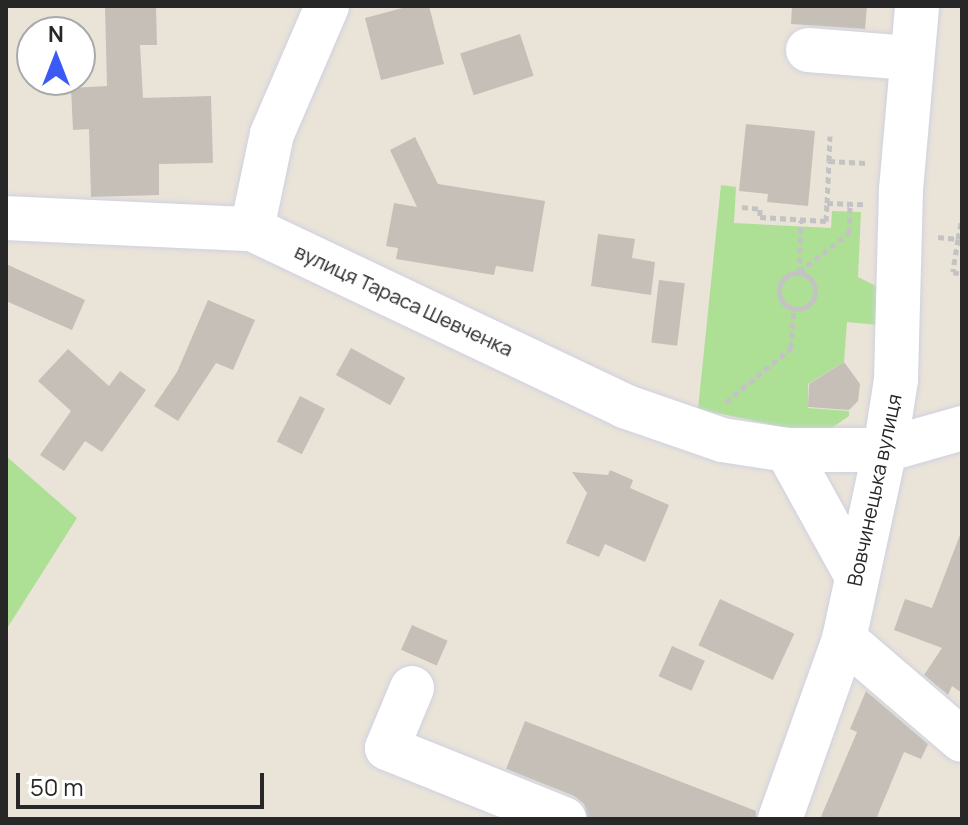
<!DOCTYPE html>
<html>
<head>
<meta charset="utf-8">
<style>
	body { margin:0 }
	#map { position:relative; width:968px; height:825px; overflow:hidden; background:#eae3d8; font-family:Manrope,sans-serif }
	div>[style] { position:absolute }
	.green>* { inset:0; background:#ade095 }
	.building>* { inset:0; background:#c5bfb8; transform-origin:0 0 }
	.path>* { height:5px; margin-top:-2.5px; transform-origin:0; background:repeating-linear-gradient(90deg,#c3c3c3 0 6px,transparent 0 10px) }
	.path>.ring { margin:-2.5px; padding:0; box-sizing:content-box; background:none; border:5px solid #c3c3c3; border-radius:50% }
	.roads { filter:drop-shadow(0 0 2px #ced1e0) drop-shadow(0 0 2px #ced1e0) }
	.minor>* { height:44px; margin:-22px; padding:0 22px; transform-origin:22px; border-radius:22px; background:#fff }
	span { translate:-50% -50%; white-space:nowrap; text-align:center; line-height:1.15; -webkit-text-stroke:7px #fff; paint-order:stroke }
	.street-label { font-size:20px; color:#272727 }
	.frame { position:absolute; inset:0; border:8px solid #272727; pointer-events:none }
	.north { position:absolute; left:16px; top:16px; width:80px; height:80px; box-sizing:border-box; background:#fff; border:2px solid #a9a9a9; border-radius:50%; rotate:0deg; font-size:22px; font-weight:700; line-height:32px; text-align:center; color:#272727 }
	.north::after { content:''; display:block; margin:auto; width:28px; height:36px; background:#3a59f5; clip-path:polygon(50% 0,100% 100%,50% 72%,0 100%) }
	.scale { position:absolute; left:16px; top:773px; width:248px; height:36px; box-sizing:border-box; border:4px solid #272727; border-top:0; padding-left:10px; font-size:24px; line-height:28px; white-space:nowrap; color:#272727; -webkit-text-stroke:6px #fff; paint-order:stroke }
</style>
</head>
<body>
<div id="map">
	<div class="green">
		<i style="clip-path:polygon(721px 185px,736px 187px,734px 223px,831px 228px,832px 211px,861px 212px,858px 277px,880px 288px,878px 325px,847px 322px,844px 362px,808px 384px,808px 408px,849px 411px,849px 416px,821px 435px,698px 409px)"></i>
		<i style="clip-path:polygon(6px 456px,77px 518px,6px 630px)"></i>
	</div>
	<div class="building">
		<i style="clip-path:polygon(105px 6px,156px 6px,157px 45px,140px 45px,143px 98px,211px 96px,213px 163px,159px 164px,159px 195px,91px 197px,89px 129px,73px 130px,71px 88px,107px 86px)"></i>
		<i style="clip-path:polygon(410px 6px,429px 6px,444px 64px,381px 80px,365px 18px)"></i>
		<i style="clip-path:polygon(792px 6px,867px 6px,865px 29px,791px 24px)"></i>
		<i style="left:520px;top:34px;width:44px;height:63px;rotate:72deg"></i>
		<i style="clip-path:polygon(746px 124px,815px 131px,808px 206px,767px 202px,768px 194px,739px 191px)"></i>
		<i style="clip-path:polygon(415px 137px,438px 184px,545px 201px,533px 272px,496px 266px,494px 275px,396px 259px,398px 248px,386px 246px,394px 203px,417px 207px,390px 150px)"></i>
		<i style="clip-path:polygon(598px 234px,635px 239px,632px 258px,655px 262px,651px 295px,591px 286px)"></i>
		<i style="clip-path:polygon(6px 264px,85px 300px,72px 330px,6px 301px)"></i>
		<i style="left:659px;top:280px;width:26px;height:63px;rotate:7deg"></i>
		<i style="clip-path:polygon(208px 300px,255px 320px,233px 370px,216px 363px,178px 421px,154px 406px,177px 372px)"></i>
		<i style="left:351px;top:348px;width:62px;height:31px;rotate:29deg"></i>
		<i style="clip-path:polygon(68px 349px,109px 386px,120px 371px,146px 390px,102px 452px,85px 441px,64px 471px,40px 455px,71px 411px,38px 381px)"></i>
		<i style="clip-path:polygon(844px 362px,860px 384px,858px 401px,849px 410px,808px 407px,809px 384px)"></i>
		<i style="left:300px;top:396px;width:28px;height:51px;rotate:27deg"></i>
		<i style="clip-path:polygon(610px 470px,633px 480px,630px 488px,669px 505px,645px 562px,605px 544px,599px 557px,566px 543px,587px 493px,572px 472px,608px 475px)"></i>
		<i style="clip-path:polygon(960px 535px,962px 693px,952px 686px,948px 695px,924px 675px,942px 648px,894px 630px,905px 599px,932px 608px)"></i>
		<i style="left:720px;top:599px;width:82px;height:51px;rotate:25deg"></i>
		<i style="left:412px;top:625px;width:39px;height:27px;rotate:24deg"></i>
		<i style="left:672px;top:646px;width:36px;height:33px;rotate:24deg"></i>
		<i style="clip-path:polygon(866px 691px,928px 744px,921px 759px,904px 752px,876px 819px,820px 819px,857px 732px,850px 729px)"></i>
		<i style="clip-path:polygon(525px 721px,756px 811px,756px 819px,588px 819px,584px 804px,574px 796px,506px 769px)"></i>
	</div>
	<div class="path">
		<i style="left:829px;top:161px;width:25px;rotate:-88deg"></i>
		<i style="left:827px;top:203px;width:42px;rotate:-87.3deg"></i>
		<i style="left:829px;top:161px;width:37px;rotate:3deg"></i>
		<i style="left:742px;top:207px;width:18px;rotate:6deg"></i>
		<i style="left:760px;top:209px;width:8px;rotate:90deg"></i>
		<i style="left:760px;top:217px;width:66px;rotate:3.5deg"></i>
		<i style="left:826px;top:221px;width:18px;rotate:-87deg"></i>
		<i style="left:827px;top:203px;width:36px;rotate:2deg"></i>
		<i style="left:938px;top:237px;width:20px;rotate:6deg"></i>
		<i style="left:958px;top:239px;width:33px;rotate:99deg"></i>
		<i style="left:953px;top:272px;width:9px;rotate:13deg"></i>
		<i style="left:958px;top:239px;width:21px;rotate:-79deg"></i>
		<i style="left:799px;top:272px;width:63px;rotate:-38deg"></i>
		<i style="left:849px;top:233px;width:30px;rotate:-88deg"></i>
		<i class="ring" style="left:779px;top:273px;width:31px;height:31px"></i>
		<i style="left:799px;top:273px;width:53px;rotate:-87.8deg"></i>
		<i style="left:726px;top:402px;width:85px;rotate:-39.7deg"></i>
		<i style="left:791px;top:348px;width:39px;rotate:-86deg"></i>
	</div>
	<div class="roads">
		<div class="minor">
			<i style="left:808px;top:50px;width:102px;rotate:4.5deg"></i>
			<i style="left:6px;top:218px;width:246px;rotate:2.6deg"></i>
			<i style="left:252px;top:229px;width:412px;rotate:25.4deg"></i>
			<i style="left:624px;top:406px;width:104px;rotate:19.1deg"></i>
			<i style="left:722px;top:440px;width:66px;rotate:8.7deg"></i>
			<i style="left:787px;top:450px;width:98px"></i>
			<i style="left:885px;top:450px;width:80px;rotate:-15.9deg"></i>
			<i style="left:252px;top:229px;width:97px;rotate:-78.1deg"></i>
			<i style="left:272px;top:134px;width:139px;rotate:-66.7deg"></i>
			<i style="left:787px;top:450px;width:141px;rotate:61.1deg"></i>
			<i style="left:844px;top:639px;width:155px;rotate:40.6deg"></i>
			<i style="left:412px;top:688px;width:65px;rotate:112.6deg"></i>
			<i style="left:387px;top:748px;width:191px;rotate:21.9deg"></i>
			<i style="left:780px;top:819px;width:191px;rotate:-70.4deg"></i>
			<i style="left:844px;top:639px;width:193px;rotate:-77.8deg"></i>
			<i style="left:885px;top:450px;width:71px;rotate:-81.1deg"></i>
			<i style="left:896px;top:380px;width:190px;rotate:-88.5deg"></i>
			<i style="left:901px;top:190px;width:185px;rotate:-85deg"></i>
		</div>
	</div>
	<div class="street-label">
		<span style="left:404px;top:300px;rotate:25deg">вулиця Тараса Шевченка</span>
		<span style="left:874px;top:490px;rotate:-78deg">Вовчинецька вулиця</span>
	</div>
	<div class="frame"></div>
	<div class="north">N</div>
	<div class="scale">50 m</div>
</div>
</body>
</html>
